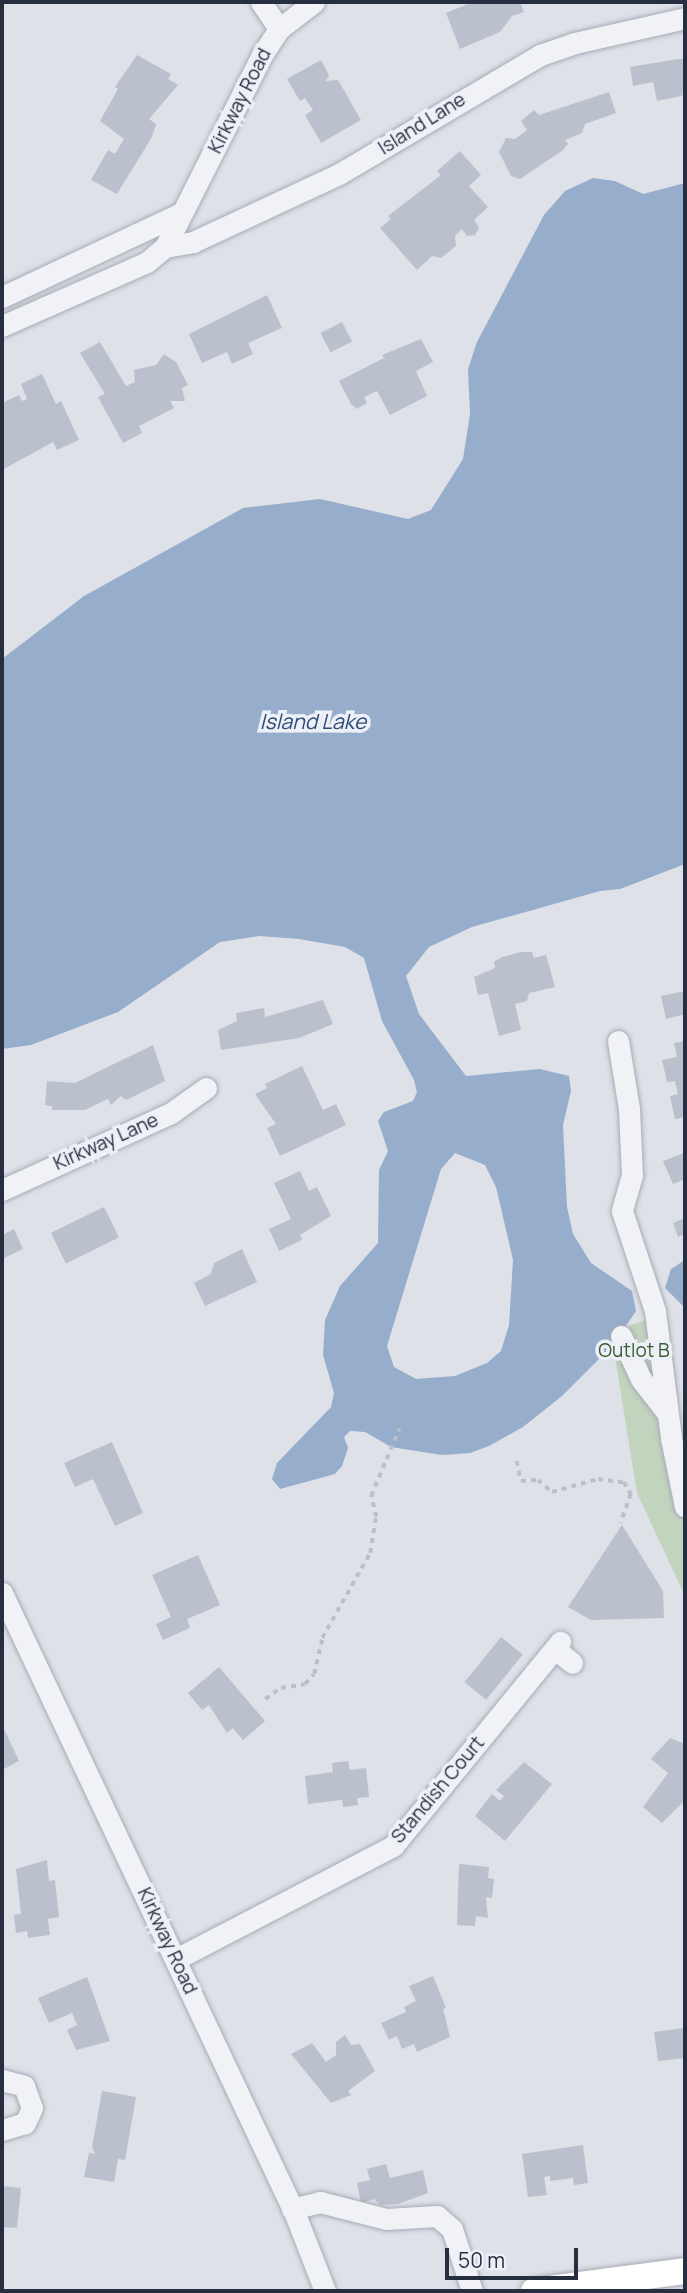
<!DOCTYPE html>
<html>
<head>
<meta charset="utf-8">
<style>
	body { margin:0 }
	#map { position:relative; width:687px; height:2293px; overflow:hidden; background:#dee1e8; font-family:Manrope,sans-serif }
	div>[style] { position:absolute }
	.green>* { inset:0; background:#c2d3be }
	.water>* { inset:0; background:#96adcb }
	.building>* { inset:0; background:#bac0cc; transform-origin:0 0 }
	.path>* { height:3.5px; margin-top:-1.75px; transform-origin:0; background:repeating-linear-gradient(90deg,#bbbfc7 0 5px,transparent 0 10px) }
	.roads { filter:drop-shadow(0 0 2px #a7abb6) drop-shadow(0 0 2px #a7abb6) }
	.minor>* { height:21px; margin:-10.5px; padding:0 10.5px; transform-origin:10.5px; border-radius:10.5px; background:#f0f2f6 }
	.major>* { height:26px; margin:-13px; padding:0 13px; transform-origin:13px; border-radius:13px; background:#fff }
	span { translate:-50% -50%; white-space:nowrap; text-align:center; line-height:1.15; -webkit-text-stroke:7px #edf0f6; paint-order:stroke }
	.street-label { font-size:19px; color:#262e40 }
	.park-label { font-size:19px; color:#385d32 }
	.water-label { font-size:21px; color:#2d4b77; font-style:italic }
	.frame { position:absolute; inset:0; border:4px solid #262e40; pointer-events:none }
	.scale { position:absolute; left:445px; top:2248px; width:133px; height:32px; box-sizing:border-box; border:4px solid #262e40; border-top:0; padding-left:9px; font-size:21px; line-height:24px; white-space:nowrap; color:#262e40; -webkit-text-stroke:5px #edf0f6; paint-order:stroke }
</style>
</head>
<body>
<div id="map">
	<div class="green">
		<i style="clip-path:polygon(650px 1319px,671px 1477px,685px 1521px,685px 1596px,637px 1493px,613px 1345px,631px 1325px)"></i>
	</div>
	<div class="water">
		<i style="clip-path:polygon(evenodd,593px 178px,615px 181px,643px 194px,685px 183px,685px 864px,620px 889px,600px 891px,472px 927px,429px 947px,406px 976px,419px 1014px,466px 1076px,540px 1069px,569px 1076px,571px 1091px,563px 1125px,567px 1207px,573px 1234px,591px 1263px,632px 1291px,636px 1311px,613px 1345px,562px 1396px,523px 1427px,489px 1446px,470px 1453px,442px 1455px,391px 1447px,365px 1432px,350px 1431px,344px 1437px,348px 1448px,342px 1466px,335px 1474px,280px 1489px,272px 1479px,277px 1463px,331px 1407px,334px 1393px,323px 1355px,325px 1320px,340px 1286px,378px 1243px,379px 1170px,388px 1151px,378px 1121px,384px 1112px,413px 1101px,417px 1092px,414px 1080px,382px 1021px,364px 958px,345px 947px,299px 939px,259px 936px,220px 942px,118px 1012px,31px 1045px,2px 1049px,2px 659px,84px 596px,243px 508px,320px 499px,408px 519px,431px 510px,463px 459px,470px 414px,468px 369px,477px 342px,544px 215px,565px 191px,593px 178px,455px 1153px,485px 1165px,496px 1187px,513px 1260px,509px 1325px,501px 1351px,487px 1363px,455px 1376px,416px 1379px,394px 1367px,387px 1346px,441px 1169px,455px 1153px)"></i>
		<i style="clip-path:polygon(685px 1260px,685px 1308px,665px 1288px,671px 1269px)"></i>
	</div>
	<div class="building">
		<i style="clip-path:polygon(473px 2px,520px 2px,524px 12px,512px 16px,500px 32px,460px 49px,446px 13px)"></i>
		<i style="clip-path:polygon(137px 55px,171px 74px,168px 79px,178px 85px,149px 119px,156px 124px,152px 137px,117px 194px,91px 180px,108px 150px,115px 154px,124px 139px,100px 121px,118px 89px,115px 87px)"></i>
		<i style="clip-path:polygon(678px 59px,685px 59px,685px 93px,681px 96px,657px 101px,653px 82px,633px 86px,630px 67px)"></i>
		<i style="clip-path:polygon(321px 60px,329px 75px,326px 81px,338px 80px,361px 120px,321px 143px,305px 115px,313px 110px,305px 98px,300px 101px,287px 79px)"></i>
		<i style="clip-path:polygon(609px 92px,616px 113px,585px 124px,582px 133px,565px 140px,568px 144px,563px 150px,520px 179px,511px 176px,499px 152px,506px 138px,515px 139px,527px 130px,521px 121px,534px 110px,539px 115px)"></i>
		<i style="clip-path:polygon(460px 151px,481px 175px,469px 186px,488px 207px,474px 220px,479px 228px,475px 235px,467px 236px,462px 229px,455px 236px,456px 246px,441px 258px,432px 256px,417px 270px,380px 228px,391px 219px,388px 216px,441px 175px,437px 171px)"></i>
		<i style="clip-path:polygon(267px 295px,282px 328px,248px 343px,253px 354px,232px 364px,227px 352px,202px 363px,189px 334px)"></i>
		<i style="left:342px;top:322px;width:22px;height:24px;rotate:63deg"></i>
		<i style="clip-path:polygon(421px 339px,433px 362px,416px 371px,427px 396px,390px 415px,377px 391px,364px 397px,367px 403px,357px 409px,351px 404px,339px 381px,384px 358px,382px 355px)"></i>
		<i style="clip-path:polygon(100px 342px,126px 386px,135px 382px,134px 370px,156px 365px,164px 354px,176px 362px,188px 385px,182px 388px,185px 401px,170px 401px,174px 408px,139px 426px,142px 433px,123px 443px,98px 397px,105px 394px,80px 353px)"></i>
		<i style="clip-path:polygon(42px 374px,56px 404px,61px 401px,79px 440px,57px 450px,53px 442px,4px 469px,2px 403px,19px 395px,22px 401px,27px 399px,21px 384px)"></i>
		<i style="clip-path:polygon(521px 952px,532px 952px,534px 958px,546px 955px,555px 987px,529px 993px,527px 1001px,515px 1004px,521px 1030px,499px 1036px,488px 993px,478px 995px,474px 977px,495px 968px,494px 962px,502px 957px)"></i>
		<i style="clip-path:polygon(685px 991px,685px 1014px,666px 1019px,661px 996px)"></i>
		<i style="clip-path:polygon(323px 1000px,333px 1024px,299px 1038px,221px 1050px,218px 1030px,237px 1021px,236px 1013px,264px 1008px,265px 1017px)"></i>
		<i style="clip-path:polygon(685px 1041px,685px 1117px,675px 1119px,670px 1096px,678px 1094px,675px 1081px,667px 1082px,662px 1060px,677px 1057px,674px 1043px)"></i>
		<i style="clip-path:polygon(153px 1045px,165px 1081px,126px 1100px,121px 1096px,111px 1105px,108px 1099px,85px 1110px,52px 1110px,52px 1106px,45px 1105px,47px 1081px,75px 1083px)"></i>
		<i style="clip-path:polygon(302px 1066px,323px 1110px,336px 1104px,346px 1125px,280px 1156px,267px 1128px,276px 1124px,255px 1094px,267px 1088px,265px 1084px)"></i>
		<i style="clip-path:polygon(684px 1153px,685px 1157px,685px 1186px,683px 1180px,673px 1184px,663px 1161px)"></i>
		<i style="clip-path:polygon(300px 1171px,309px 1191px,317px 1187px,331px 1216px,300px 1235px,302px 1240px,279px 1251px,269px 1229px,291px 1219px,274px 1183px)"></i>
		<i style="left:104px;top:1207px;width:34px;height:59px;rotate:64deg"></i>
		<i style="clip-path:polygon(685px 1218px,685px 1234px,678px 1237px,673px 1223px)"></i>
		<i style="clip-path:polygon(14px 1229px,23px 1249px,2px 1259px,2px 1235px)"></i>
		<i style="clip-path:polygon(242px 1249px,257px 1282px,205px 1306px,194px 1283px,211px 1274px,214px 1263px)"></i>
		<i style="clip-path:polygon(112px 1442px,143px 1513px,115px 1526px,93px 1479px,75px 1487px,64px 1463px)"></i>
		<i style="clip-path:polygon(622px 1525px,663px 1591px,664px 1618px,591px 1620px,568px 1607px)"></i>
		<i style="clip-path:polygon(198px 1555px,220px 1605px,187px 1619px,190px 1628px,163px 1640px,156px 1624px,171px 1617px,152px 1575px)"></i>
		<i style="left:501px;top:1637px;width:28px;height:58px;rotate:39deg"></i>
		<i style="clip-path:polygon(219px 1667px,265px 1721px,243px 1740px,233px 1728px,227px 1733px,209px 1705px,202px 1710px,188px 1693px)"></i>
		<i style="clip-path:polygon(2px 1725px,19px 1761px,2px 1770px)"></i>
		<i style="clip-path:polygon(670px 1738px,685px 1744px,685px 1800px,662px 1823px,643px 1807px,668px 1773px,651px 1759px)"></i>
		<i style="clip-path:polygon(348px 1761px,350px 1770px,366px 1768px,369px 1797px,357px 1798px,358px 1805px,343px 1807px,342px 1800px,308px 1804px,305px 1776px,333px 1772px,332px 1763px)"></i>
		<i style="clip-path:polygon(524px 1762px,552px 1784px,505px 1841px,475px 1816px,492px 1794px,500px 1801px,504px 1796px,496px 1790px)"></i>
		<i style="clip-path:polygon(47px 1860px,49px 1881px,55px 1880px,59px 1917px,48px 1919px,50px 1935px,28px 1938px,27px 1931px,16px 1933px,14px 1915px,21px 1914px,16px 1869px)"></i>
		<i style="clip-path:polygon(459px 1864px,489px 1867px,488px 1878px,494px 1879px,492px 1898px,486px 1897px,488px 1918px,476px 1916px,475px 1926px,457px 1925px)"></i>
		<i style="clip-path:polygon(433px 1976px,446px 2008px,443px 2009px,450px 2037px,417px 2052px,414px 2044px,402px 2049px,397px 2036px,389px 2040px,381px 2023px,406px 2012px,404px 2007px,416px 2001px,409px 1986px)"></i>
		<i style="clip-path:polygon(87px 1977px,110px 2041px,76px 2050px,67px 2030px,77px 2025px,72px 2013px,49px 2023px,38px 1998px)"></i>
		<i style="clip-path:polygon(685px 2028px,685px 2058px,658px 2061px,654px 2032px)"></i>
		<i style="clip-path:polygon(345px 2035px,351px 2045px,360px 2044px,375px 2071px,348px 2091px,351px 2095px,331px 2103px,291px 2054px,312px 2043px,326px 2062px,336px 2055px,336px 2042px)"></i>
		<i style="clip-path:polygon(102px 2091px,136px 2097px,125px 2160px,118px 2159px,114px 2182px,84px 2177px,89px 2153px,95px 2154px,92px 2147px)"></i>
		<i style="clip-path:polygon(583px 2145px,588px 2183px,574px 2185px,573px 2178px,550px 2181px,550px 2176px,544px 2177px,547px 2195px,528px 2197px,522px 2154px)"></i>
		<i style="clip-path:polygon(386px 2164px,390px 2178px,423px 2170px,428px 2193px,398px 2204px,380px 2205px,374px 2199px,361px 2203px,357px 2183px,370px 2180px,367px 2169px)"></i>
		<i style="clip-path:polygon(2px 2186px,21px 2188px,17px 2228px,2px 2227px)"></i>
	</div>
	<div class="path">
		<i style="left:517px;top:1461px;width:20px;rotate:79deg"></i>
		<i style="left:521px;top:1481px;width:17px;rotate:-3deg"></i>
		<i style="left:538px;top:1480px;width:18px;rotate:41deg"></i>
		<i style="left:552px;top:1492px;width:48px;rotate:-15.8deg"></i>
		<i style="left:598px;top:1479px;width:26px;rotate:7deg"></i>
		<i style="left:624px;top:1482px;width:14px;rotate:60deg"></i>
		<i style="left:631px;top:1494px;width:31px;rotate:109deg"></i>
		<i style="left:265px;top:1699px;width:19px;rotate:-35deg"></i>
		<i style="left:281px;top:1688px;width:24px;rotate:-9deg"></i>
		<i style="left:305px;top:1684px;width:13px;rotate:-48deg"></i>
		<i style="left:314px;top:1674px;width:37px;rotate:-77deg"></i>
		<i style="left:322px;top:1638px;width:98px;rotate:-60.5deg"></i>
		<i style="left:370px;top:1553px;width:36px;rotate:-81deg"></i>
		<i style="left:376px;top:1517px;width:22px;rotate:-103deg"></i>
		<i style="left:371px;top:1496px;width:73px;rotate:-67.3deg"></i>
	</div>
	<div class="roads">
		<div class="minor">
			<i style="left:261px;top:2px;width:32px;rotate:56deg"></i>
			<i style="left:165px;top:247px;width:28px;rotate:-10deg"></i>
			<i style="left:193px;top:242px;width:161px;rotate:-25deg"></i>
			<i style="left:339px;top:174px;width:234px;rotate:-30.6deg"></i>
			<i style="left:540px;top:55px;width:37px;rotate:-19deg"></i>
			<i style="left:575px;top:43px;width:113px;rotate:-12.8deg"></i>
			<i style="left:2px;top:297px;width:198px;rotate:-25.1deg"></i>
			<i style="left:2px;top:326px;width:158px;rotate:-23.8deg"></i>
			<i style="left:147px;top:262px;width:23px;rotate:-40deg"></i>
			<i style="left:165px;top:247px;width:215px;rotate:-63.2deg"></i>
			<i style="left:262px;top:55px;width:31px;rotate:-57deg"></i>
			<i style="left:279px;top:29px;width:44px;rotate:-37.6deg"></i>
			<i style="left:618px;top:1041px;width:69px;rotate:80.8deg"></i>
			<i style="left:629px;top:1109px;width:66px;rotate:87.4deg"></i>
			<i style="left:632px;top:1175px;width:37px;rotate:106deg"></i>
			<i style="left:622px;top:1211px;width:105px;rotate:71.7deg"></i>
			<i style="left:655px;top:1311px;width:128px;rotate:82.8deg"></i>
			<i style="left:671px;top:1438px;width:70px;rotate:78.5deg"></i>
			<i style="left:2px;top:1190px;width:186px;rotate:-24.5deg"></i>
			<i style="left:171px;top:1113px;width:43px;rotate:-35.5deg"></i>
			<i style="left:621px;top:1336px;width:47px;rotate:65.1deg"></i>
			<i style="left:641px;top:1379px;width:44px;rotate:52.4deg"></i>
			<i style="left:2px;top:1593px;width:687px;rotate:64.74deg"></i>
			<i style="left:295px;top:2214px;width:83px;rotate:68.7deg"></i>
			<i style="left:555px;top:1649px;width:22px;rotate:39deg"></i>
			<i style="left:176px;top:1959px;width:245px;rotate:-27.5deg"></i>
			<i style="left:393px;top:1846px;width:264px;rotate:-50.7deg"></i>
			<i style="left:2px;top:2080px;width:23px;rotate:15deg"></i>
			<i style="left:24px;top:2086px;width:23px;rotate:70deg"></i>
			<i style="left:32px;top:2108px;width:17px;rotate:115deg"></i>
			<i style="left:25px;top:2123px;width:24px;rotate:163deg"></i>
			<i style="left:292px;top:2209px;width:29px;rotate:-14deg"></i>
			<i style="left:320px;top:2202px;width:68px;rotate:14.4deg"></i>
			<i style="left:386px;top:2219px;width:51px;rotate:-3.4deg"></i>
			<i style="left:437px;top:2216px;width:20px;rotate:41deg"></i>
			<i style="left:452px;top:2229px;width:65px;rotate:72.1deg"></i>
		</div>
		<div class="major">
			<i style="left:534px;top:2291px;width:152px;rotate:-7.5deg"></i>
		</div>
	</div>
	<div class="street-label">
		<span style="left:240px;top:101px;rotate:-63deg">Kirkway Road</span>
		<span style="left:422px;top:124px;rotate:-32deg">Island Lane</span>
		<span style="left:106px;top:1142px;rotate:-24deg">Kirkway Lane</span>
		<span style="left:438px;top:1790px;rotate:-50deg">Standish Court</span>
		<span style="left:167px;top:1941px;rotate:65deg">Kirkway Road</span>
	</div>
	<div class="park-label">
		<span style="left:634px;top:1351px">Outlot B</span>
	</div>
	<div class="water-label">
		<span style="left:313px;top:721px">Island Lake</span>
	</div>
	<div class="frame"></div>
	<div class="scale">50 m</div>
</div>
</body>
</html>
